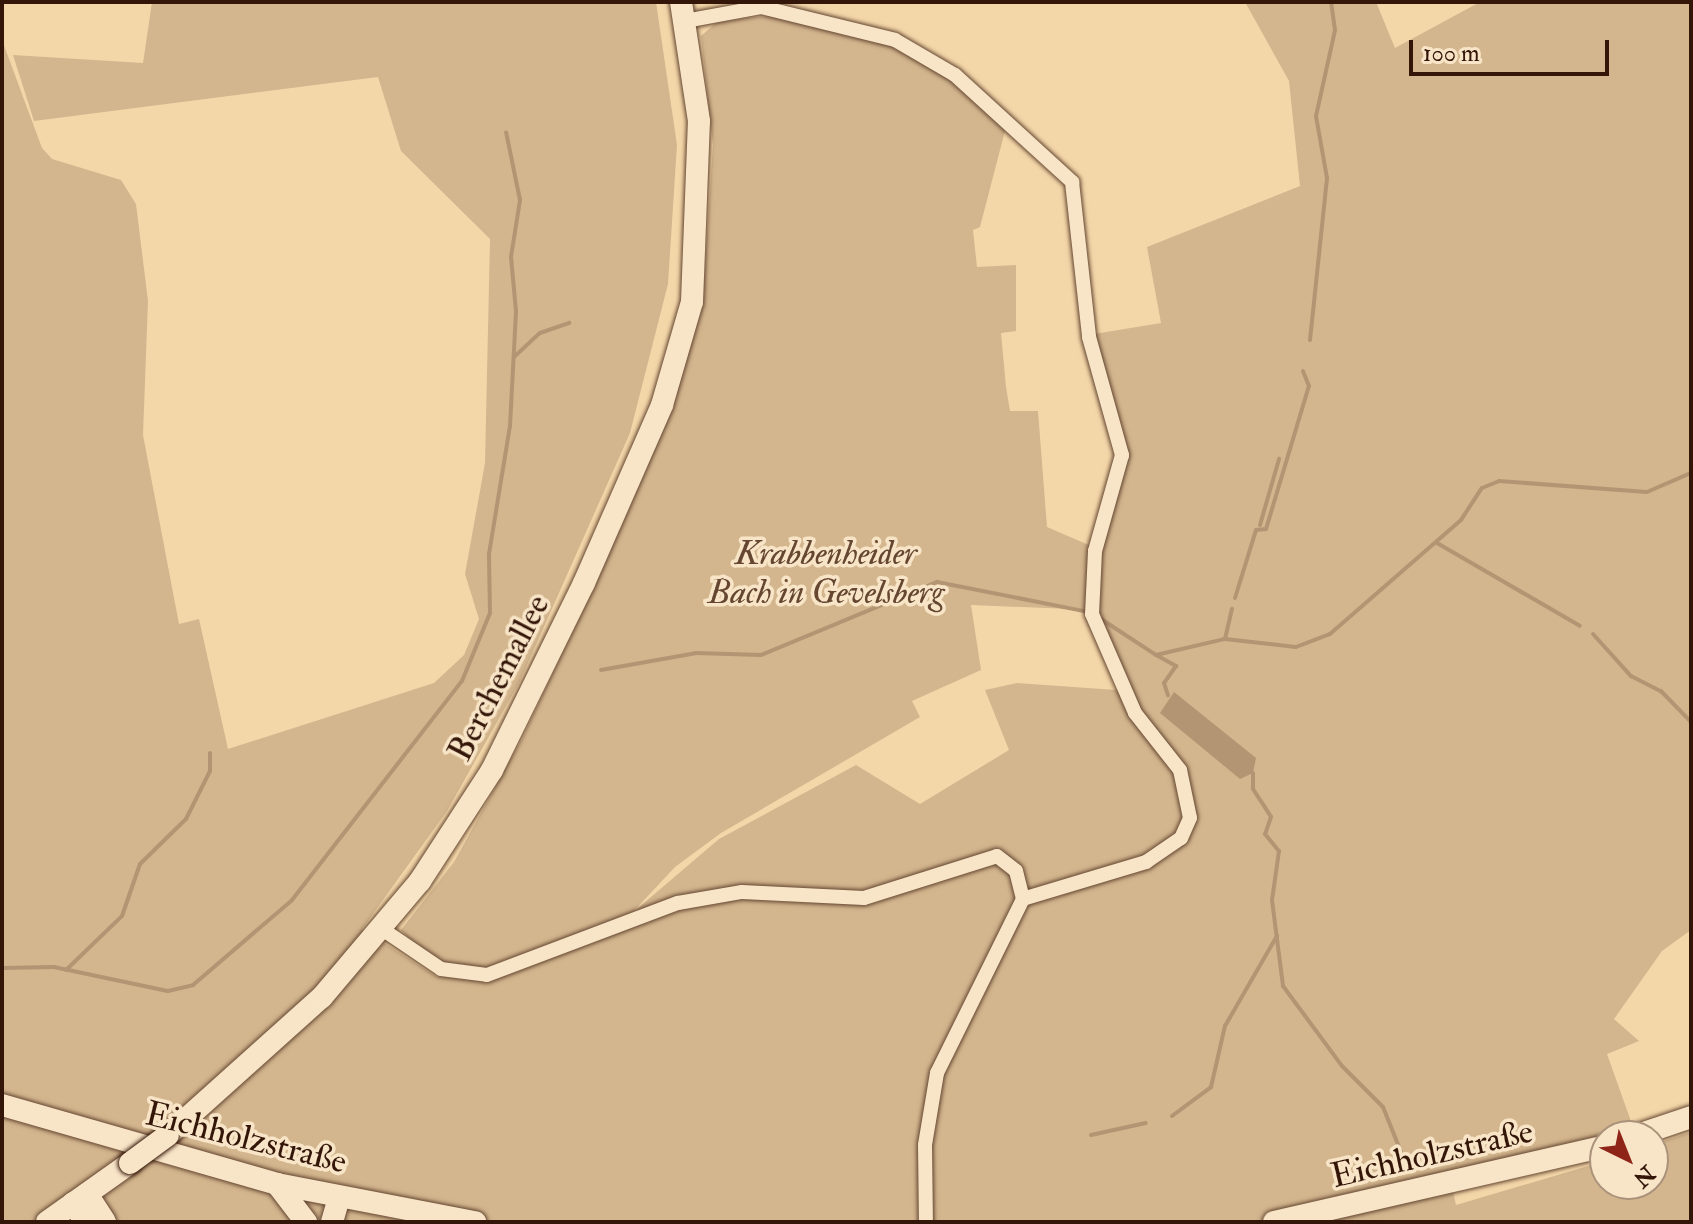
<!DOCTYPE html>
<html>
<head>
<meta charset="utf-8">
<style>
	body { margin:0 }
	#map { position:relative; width:1693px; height:1224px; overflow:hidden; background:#f4d7a9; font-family:"IM FELL Double Pica",serif }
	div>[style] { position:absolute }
	.green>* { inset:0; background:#d3b68e }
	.water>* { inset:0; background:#b39573 }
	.stream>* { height:4px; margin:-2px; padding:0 2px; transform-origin:2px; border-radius:2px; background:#b39573 }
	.roads { filter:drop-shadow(0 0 2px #644631) drop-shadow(0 0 2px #644631) }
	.street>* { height:14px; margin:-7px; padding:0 7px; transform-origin:7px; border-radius:7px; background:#f8e5c7 }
	.secondary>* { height:22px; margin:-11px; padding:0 11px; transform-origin:11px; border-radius:11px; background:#f8e5c7 }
	.bridges { filter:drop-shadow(0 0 2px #341609) drop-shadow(0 0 2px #341609) }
	.secondary-bridge>* { height:22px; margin:-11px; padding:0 11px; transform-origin:11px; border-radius:11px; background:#f8e5c7 }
	span { translate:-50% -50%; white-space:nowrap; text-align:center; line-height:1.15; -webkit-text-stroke:7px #f8e5c7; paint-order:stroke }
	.park-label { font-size:34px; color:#644631; font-style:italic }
	.street-label { font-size:34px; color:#341609 }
	.frame { position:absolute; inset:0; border:4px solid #341609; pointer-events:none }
	.north { position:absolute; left:1589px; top:1120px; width:80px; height:80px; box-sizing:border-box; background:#f8e5c7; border:2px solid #aa927b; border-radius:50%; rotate:137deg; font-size:22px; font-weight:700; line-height:32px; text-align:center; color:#341609 }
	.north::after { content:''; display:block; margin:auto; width:28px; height:36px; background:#8f2418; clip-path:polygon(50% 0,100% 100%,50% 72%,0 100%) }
	.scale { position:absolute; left:1409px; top:40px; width:200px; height:36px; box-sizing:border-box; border:4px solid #341609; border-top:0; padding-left:10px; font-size:24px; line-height:28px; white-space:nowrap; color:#341609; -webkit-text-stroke:6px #f8e5c7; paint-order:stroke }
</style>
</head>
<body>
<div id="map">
	<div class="green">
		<i style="clip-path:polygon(evenodd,152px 2px,656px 2px,677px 145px,668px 284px,630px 433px,519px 683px,447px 811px,362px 929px,437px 977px,454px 967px,421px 951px,401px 930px,454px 862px,522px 739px,594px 585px,703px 300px,713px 145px,701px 36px,718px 21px,781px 15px,863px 34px,926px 58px,1006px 127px,980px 227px,973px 230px,977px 267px,1016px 265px,1016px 331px,1001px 333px,1006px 387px,1010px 411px,1038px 411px,1047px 527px,1098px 549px,1124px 456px,1094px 334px,1161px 323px,1147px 247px,1300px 186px,1289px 81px,1245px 2px,1376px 2px,1395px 48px,1480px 2px,1691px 2px,1691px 930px,1662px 951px,1614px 1019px,1639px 1041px,1607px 1054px,1633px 1127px,1450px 1177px,1456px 1205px,1605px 1161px,1605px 1184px,1653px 1184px,1653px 1145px,1691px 1132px,1691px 1222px,2px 1222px,2px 40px,42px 148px,52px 159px,121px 180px,136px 204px,148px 301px,143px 435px,179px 624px,199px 619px,228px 749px,434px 683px,464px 655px,479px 619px,465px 574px,485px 463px,490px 239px,401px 151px,378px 77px,34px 121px,13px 55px,143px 63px,152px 2px,971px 605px,1095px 610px,1130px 691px,1017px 683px,985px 690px,1009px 750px,920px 804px,856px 765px,719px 839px,631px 914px,675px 867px,721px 833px,920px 717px,912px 701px,981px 670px,971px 605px)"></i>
	</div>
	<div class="water">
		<i style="clip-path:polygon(1174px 692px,1256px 758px,1253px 773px,1240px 779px,1160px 713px)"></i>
	</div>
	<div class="stream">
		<i style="left:1310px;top:340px;width:163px;rotate:-84deg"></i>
		<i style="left:1327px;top:178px;width:63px;rotate:-100.1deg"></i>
		<i style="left:1316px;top:116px;width:88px;rotate:-77.5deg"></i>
		<i style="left:1335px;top:30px;width:28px;rotate:-98deg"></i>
		<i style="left:514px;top:357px;width:35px;rotate:-43deg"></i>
		<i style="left:540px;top:333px;width:31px;rotate:-19deg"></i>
		<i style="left:1260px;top:525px;width:69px;rotate:-73.9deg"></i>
		<i style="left:1437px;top:543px;width:165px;rotate:30.1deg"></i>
		<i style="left:1235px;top:598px;width:71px;rotate:-72.8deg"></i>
		<i style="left:1256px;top:530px;width:10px;rotate:-6deg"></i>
		<i style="left:1266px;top:529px;width:149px;rotate:-73.3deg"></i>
		<i style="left:1309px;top:386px;width:16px;rotate:-112deg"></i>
		<i style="left:1101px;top:619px;width:66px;rotate:33.2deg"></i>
		<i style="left:1156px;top:655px;width:71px;rotate:-13.1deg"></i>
		<i style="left:1225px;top:639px;width:71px;rotate:6.4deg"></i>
		<i style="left:1296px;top:647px;width:36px;rotate:-21deg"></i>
		<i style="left:1330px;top:634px;width:174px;rotate:-41deg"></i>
		<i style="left:1461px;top:520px;width:38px;rotate:-57deg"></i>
		<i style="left:1482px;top:488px;width:18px;rotate:-22deg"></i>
		<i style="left:1499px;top:481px;width:148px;rotate:4.3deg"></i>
		<i style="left:1647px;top:492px;width:48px;rotate:-23.4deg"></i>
		<i style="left:1593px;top:634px;width:57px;rotate:47.9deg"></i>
		<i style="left:1631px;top:676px;width:34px;rotate:27deg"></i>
		<i style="left:1661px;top:691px;width:43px;rotate:45.9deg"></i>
		<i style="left:1225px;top:639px;width:31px;rotate:-77deg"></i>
		<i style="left:1158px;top:656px;width:21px;rotate:29deg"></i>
		<i style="left:1176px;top:666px;width:21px;rotate:125deg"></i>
		<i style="left:1164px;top:683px;width:13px;rotate:72deg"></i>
		<i style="left:601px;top:670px;width:97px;rotate:-10.1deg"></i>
		<i style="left:696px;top:653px;width:65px;rotate:1.8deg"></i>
		<i style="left:761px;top:655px;width:191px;rotate:-22.5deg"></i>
		<i style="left:937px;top:582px;width:150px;rotate:11.2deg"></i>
		<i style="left:1253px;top:773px;width:16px;rotate:90deg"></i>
		<i style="left:1253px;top:789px;width:33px;rotate:57deg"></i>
		<i style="left:1271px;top:817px;width:18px;rotate:109deg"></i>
		<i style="left:1265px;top:834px;width:22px;rotate:51deg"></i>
		<i style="left:1279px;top:851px;width:49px;rotate:98.1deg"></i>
		<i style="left:1272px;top:900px;width:87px;rotate:82.7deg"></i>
		<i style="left:1283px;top:986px;width:99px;rotate:53.6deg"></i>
		<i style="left:1342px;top:1066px;width:58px;rotate:45deg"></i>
		<i style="left:1383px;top:1107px;width:48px;rotate:68.2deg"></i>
		<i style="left:2px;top:968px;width:52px;rotate:-1.1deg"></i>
		<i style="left:54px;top:967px;width:116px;rotate:11.9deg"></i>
		<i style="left:168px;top:991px;width:26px;rotate:-13deg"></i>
		<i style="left:193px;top:985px;width:130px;rotate:-40.6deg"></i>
		<i style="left:292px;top:900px;width:277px;rotate:-52.2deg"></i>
		<i style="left:462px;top:681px;width:74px;rotate:-67.6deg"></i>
		<i style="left:490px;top:613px;width:59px;rotate:-91deg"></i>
		<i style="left:489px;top:554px;width:130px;rotate:-80.7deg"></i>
		<i style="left:510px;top:426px;width:115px;rotate:-87deg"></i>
		<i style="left:516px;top:311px;width:54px;rotate:-95.3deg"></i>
		<i style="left:511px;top:257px;width:58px;rotate:-81deg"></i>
		<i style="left:520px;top:200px;width:69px;rotate:-101.6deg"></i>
		<i style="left:66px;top:970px;width:78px;rotate:-44deg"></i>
		<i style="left:122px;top:916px;width:55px;rotate:-70.9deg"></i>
		<i style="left:140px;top:864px;width:64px;rotate:-44.4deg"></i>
		<i style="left:186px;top:819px;width:54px;rotate:-63.4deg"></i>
		<i style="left:210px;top:771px;width:18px;rotate:-90deg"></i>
		<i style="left:1172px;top:1116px;width:49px;rotate:-36.6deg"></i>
		<i style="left:1211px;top:1087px;width:63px;rotate:-77.1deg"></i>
		<i style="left:1225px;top:1026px;width:104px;rotate:-60deg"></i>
		<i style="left:1091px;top:1135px;width:56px;rotate:-12.3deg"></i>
	</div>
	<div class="roads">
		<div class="street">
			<i style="left:685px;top:21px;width:77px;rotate:-10.4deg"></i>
			<i style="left:761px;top:7px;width:138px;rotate:13.8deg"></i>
			<i style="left:895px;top:40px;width:69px;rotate:30.3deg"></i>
			<i style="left:955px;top:75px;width:159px;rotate:42.4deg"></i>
			<i style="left:1072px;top:182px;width:156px;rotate:83.7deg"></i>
			<i style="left:1089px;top:337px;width:123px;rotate:74.4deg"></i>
			<i style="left:1122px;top:455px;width:100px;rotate:105.7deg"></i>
			<i style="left:1095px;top:551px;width:63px;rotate:92.7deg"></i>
			<i style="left:1092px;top:614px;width:108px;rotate:66.5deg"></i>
			<i style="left:1135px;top:713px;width:73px;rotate:51.7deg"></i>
			<i style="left:1180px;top:770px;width:49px;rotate:78.2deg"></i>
			<i style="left:1190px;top:818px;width:22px;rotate:114deg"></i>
			<i style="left:1181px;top:838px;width:42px;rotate:145.6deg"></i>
			<i style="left:1146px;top:862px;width:128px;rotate:163.3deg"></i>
			<i style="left:382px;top:929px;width:71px;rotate:34.1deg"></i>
			<i style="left:441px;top:969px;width:46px;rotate:7.4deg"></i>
			<i style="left:487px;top:975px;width:204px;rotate:-20.7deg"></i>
			<i style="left:678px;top:903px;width:65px;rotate:-9.8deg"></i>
			<i style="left:742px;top:892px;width:122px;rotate:2.8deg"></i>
			<i style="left:864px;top:898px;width:139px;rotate:-17.5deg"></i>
			<i style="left:997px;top:856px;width:24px;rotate:38deg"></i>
			<i style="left:1016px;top:871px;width:29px;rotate:76deg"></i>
			<i style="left:1023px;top:899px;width:194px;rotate:116.3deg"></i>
			<i style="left:937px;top:1073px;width:73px;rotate:99.5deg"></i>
			<i style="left:925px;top:1145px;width:77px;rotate:89.3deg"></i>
		</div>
		<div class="secondary">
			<i style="left:2px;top:1105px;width:286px;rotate:16deg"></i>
			<i style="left:277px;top:1184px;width:202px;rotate:10.9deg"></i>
			<i style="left:168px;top:1135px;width:207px;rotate:-41.9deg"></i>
			<i style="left:322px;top:997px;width:152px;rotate:-49.8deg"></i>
			<i style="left:420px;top:881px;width:132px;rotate:-57deg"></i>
			<i style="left:492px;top:770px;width:208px;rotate:-63.8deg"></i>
			<i style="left:584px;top:583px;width:194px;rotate:-66.3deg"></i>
			<i style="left:662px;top:405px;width:107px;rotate:-73.8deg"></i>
			<i style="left:692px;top:302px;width:181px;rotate:-87.8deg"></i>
			<i style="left:699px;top:121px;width:120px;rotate:-98.6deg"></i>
			<i style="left:1635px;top:1136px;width:59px;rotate:-18.7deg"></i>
			<i style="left:277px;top:1184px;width:48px;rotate:52.7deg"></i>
			<i style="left:87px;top:1194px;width:33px;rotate:57deg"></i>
			<i style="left:73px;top:1203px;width:23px;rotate:56deg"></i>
			<i style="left:47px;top:1222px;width:102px;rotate:-35.4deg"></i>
			<i style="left:332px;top:1222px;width:25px;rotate:-74deg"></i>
			<i style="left:1274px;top:1222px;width:340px;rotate:-12.9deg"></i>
		</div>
	</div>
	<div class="bridges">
		<div class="secondary-bridge">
			<i style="left:130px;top:1163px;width:47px;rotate:-36.4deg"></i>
		</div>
	</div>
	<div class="park-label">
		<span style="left:826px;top:573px">Krabbenheider<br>Bach in Gevelsberg</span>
	</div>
	<div class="street-label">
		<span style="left:499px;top:678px;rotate:-63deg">Berchemallee</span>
		<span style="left:246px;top:1138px;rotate:14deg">Eichholzstraße</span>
		<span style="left:1432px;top:1154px;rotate:-13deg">Eichholzstraße</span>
	</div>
	<div class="frame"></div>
	<div class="north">N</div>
	<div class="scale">100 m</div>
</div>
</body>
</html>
